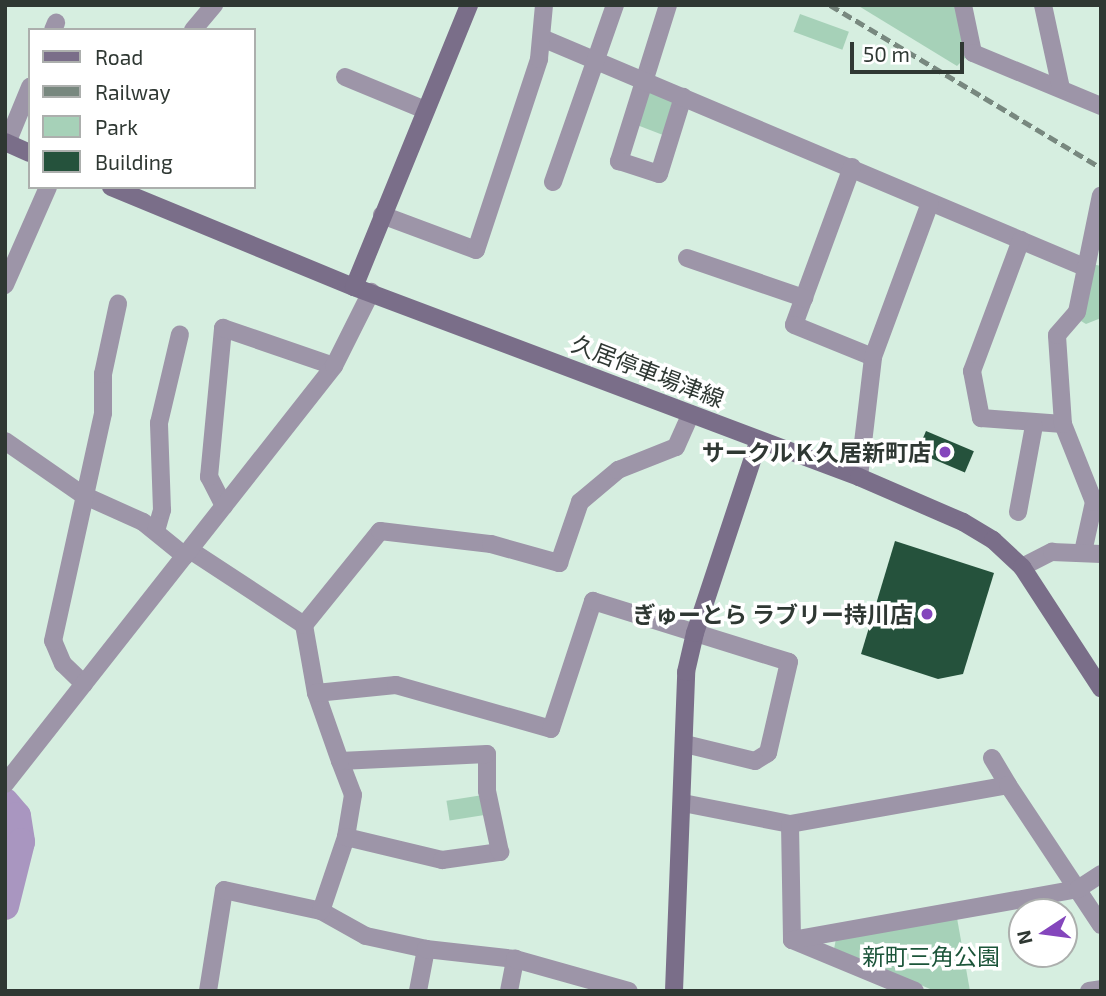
<!DOCTYPE html>
<html>
<head>
<meta charset="utf-8">
<style>
	body { margin:0 }
	#map { position:relative; width:1106px; height:996px; overflow:hidden; background:#d6eee0; font-family:"Exo 2","Noto Sans JP",sans-serif }
	div>[style] { position:absolute }
	.green>* { inset:0; background:#a6d1b8; transform-origin:0 0 }
	.river>* { height:28px; margin:-14px; padding:0 14px; transform-origin:14px; border-radius:14px; background:#a996c0 }
	.building>* { inset:0; background:#25523c; transform-origin:0 0 }
	.street>* { height:18px; margin:-9px; padding:0 9px; transform-origin:9px; border-radius:9px; background:#9d95a8 }
	.secondary>* { height:18px; margin:-9px; padding:0 9px; transform-origin:9px; border-radius:9px; background:#7a6e89 }
	.rail>* { height:4.5px; margin-top:-2.25px; transform-origin:0; background:repeating-linear-gradient(90deg,#78887f 0 10px,transparent 0 15px) }
	.dots>* { width:19px; height:19px; translate:-50% -50%; box-sizing:border-box; border:4px solid #fff; border-radius:50% }
	span { translate:-50% -50%; white-space:nowrap; text-align:center; line-height:1.15; -webkit-text-stroke:7px #fff; paint-order:stroke }
	.street-label { font-size:23px; color:#2f3833 }
	.poi-label { font-size:23px; color:#2f3833; font-weight:700 }
	.right { translate:-100% -50%; text-align:right }
	.park-label { font-size:23px; color:#1b5439 }
	.frame { position:absolute; inset:0; border:7px solid #2f3833; pointer-events:none }
	.legend { position:absolute; left:28px; top:28px; width:228px; height:161px; box-sizing:border-box; background:#fff; border:2px solid #acafad; margin:0; padding:9px 12px; list-style:none; font-size:21px; color:#2f3833 }
	.legend li { display:flex; align-items:center; gap:14px; height:35px }
	.legend b { width:35px; border:2px solid #acafad }
	.north { position:absolute; left:1008px; top:898px; width:70px; height:70px; box-sizing:border-box; background:#fff; border:2px solid #acafad; border-radius:50%; rotate:257deg; font-size:19px; font-weight:700; line-height:28px; text-align:center; color:#2f3833 }
	.north::after { content:''; display:block; margin:auto; width:24px; height:32px; background:#8446bc; clip-path:polygon(50% 0,100% 100%,50% 72%,0 100%) }
	.scale { position:absolute; left:850px; top:42px; width:114px; height:32px; box-sizing:border-box; border:4px solid #2f3833; border-top:0; padding-left:9px; font-size:21px; line-height:24px; white-space:nowrap; color:#2f3833; -webkit-text-stroke:5px #fff; paint-order:stroke }
</style>
</head>
<body>
<div id="map">
	<div class="green">
		<i style="clip-path:polygon(857px 5px,955px 5px,966px 57px,957px 66px)"></i>
		<i style="left:800px;top:14px;width:52px;height:19px;rotate:20deg"></i>
		<i style="clip-path:polygon(648px 89px,673px 100px,663px 135px,637px 125px)"></i>
		<i style="clip-path:polygon(1092px 264px,1101px 266px,1101px 318px,1086px 324px,1081px 321px)"></i>
		<i style="left:483px;top:795px;width:20px;height:37px;rotate:81deg"></i>
		<i style="clip-path:polygon(957px 918px,970px 991px,935px 991px,834px 949px,836px 939px)"></i>
	</div>
	<div class="river">
		<i style="left:5px;top:802px;width:18px;rotate:49deg"></i>
		<i style="left:17px;top:816px;width:26px;rotate:81deg"></i>
		<i style="left:21px;top:842px;width:66px;rotate:104deg"></i>
	</div>
	<div class="building">
		<i style="left:926px;top:431px;width:52px;height:23px;rotate:23deg"></i>
		<i style="clip-path:polygon(895px 541px,994px 573px,963px 674px,938px 679px,861px 654px)"></i>
	</div>
	<div class="street">
		<i style="left:668px;top:5px;width:164px;rotate:107.4deg"></i>
		<i style="left:619px;top:161px;width:42px;rotate:18deg"></i>
		<i style="left:659px;top:174px;width:81px;rotate:-72.7deg"></i>
		<i style="left:963px;top:5px;width:49px;rotate:78.2deg"></i>
		<i style="left:973px;top:53px;width:139px;rotate:22.5deg"></i>
		<i style="left:1043px;top:5px;width:85px;rotate:77.8deg"></i>
		<i style="left:53px;top:30px;width:8px;rotate:-67deg"></i>
		<i style="left:193px;top:30px;width:33px;rotate:-50deg"></i>
		<i style="left:542px;top:38px;width:588px;rotate:22.9deg"></i>
		<i style="left:345px;top:77px;width:87px;rotate:22.4deg"></i>
		<i style="left:7px;top:143px;width:61px;rotate:-67.7deg"></i>
		<i style="left:852px;top:167px;width:168px;rotate:110.2deg"></i>
		<i style="left:794px;top:325px;width:85px;rotate:22.1deg"></i>
		<i style="left:553px;top:182px;width:188px;rotate:-70.7deg"></i>
		<i style="left:382px;top:215px;width:100px;rotate:20.4deg"></i>
		<i style="left:476px;top:250px;width:201px;rotate:-71.7deg"></i>
		<i style="left:539px;top:59px;width:54px;rotate:-84.7deg"></i>
		<i style="left:1021px;top:240px;width:140px;rotate:110.5deg"></i>
		<i style="left:972px;top:371px;width:48px;rotate:79.2deg"></i>
		<i style="left:981px;top:418px;width:82px;rotate:4.2deg"></i>
		<i style="left:687px;top:258px;width:124px;rotate:18.9deg"></i>
		<i style="left:5px;top:285px;width:107px;rotate:-66.3deg"></i>
		<i style="left:5px;top:441px;width:95px;rotate:34.7deg"></i>
		<i style="left:83px;top:495px;width:66px;rotate:24.2deg"></i>
		<i style="left:143px;top:522px;width:54px;rotate:39deg"></i>
		<i style="left:859px;top:477px;width:121px;rotate:-83.3deg"></i>
		<i style="left:873px;top:357px;width:164px;rotate:-69.7deg"></i>
		<i style="left:224px;top:506px;width:33px;rotate:-117deg"></i>
		<i style="left:209px;top:477px;width:150px;rotate:-84.6deg"></i>
		<i style="left:223px;top:328px;width:117px;rotate:18.9deg"></i>
		<i style="left:1018px;top:512px;width:87px;rotate:-79.5deg"></i>
		<i style="left:156px;top:531px;width:22px;rotate:-74deg"></i>
		<i style="left:162px;top:510px;width:87px;rotate:-92deg"></i>
		<i style="left:159px;top:423px;width:91px;rotate:-76.7deg"></i>
		<i style="left:190px;top:550px;width:136px;rotate:33.3deg"></i>
		<i style="left:304px;top:625px;width:69px;rotate:80deg"></i>
		<i style="left:1083px;top:552px;width:51px;rotate:-77.6deg"></i>
		<i style="left:1094px;top:502px;width:84px;rotate:-111.7deg"></i>
		<i style="left:1063px;top:424px;width:89px;rotate:-93.9deg"></i>
		<i style="left:1057px;top:335px;width:30px;rotate:-49deg"></i>
		<i style="left:1077px;top:312px;width:119px;rotate:-78.4deg"></i>
		<i style="left:1022px;top:567px;width:34px;rotate:-27deg"></i>
		<i style="left:1052px;top:552px;width:49px;rotate:2.3deg"></i>
		<i style="left:304px;top:625px;width:121px;rotate:-51deg"></i>
		<i style="left:380px;top:531px;width:112px;rotate:6.7deg"></i>
		<i style="left:491px;top:544px;width:71px;rotate:15.6deg"></i>
		<i style="left:559px;top:563px;width:65px;rotate:-71deg"></i>
		<i style="left:580px;top:502px;width:50px;rotate:-40.1deg"></i>
		<i style="left:618px;top:470px;width:62px;rotate:-21.6deg"></i>
		<i style="left:676px;top:447px;width:36px;rotate:-66deg"></i>
		<i style="left:84px;top:684px;width:29px;rotate:-136deg"></i>
		<i style="left:63px;top:664px;width:25px;rotate:-113deg"></i>
		<i style="left:53px;top:641px;width:233px;rotate:-77.6deg"></i>
		<i style="left:103px;top:413px;width:39px;rotate:-90deg"></i>
		<i style="left:103px;top:374px;width:72px;rotate:-77.9deg"></i>
		<i style="left:992px;top:758px;width:31px;rotate:59deg"></i>
		<i style="left:340px;top:761px;width:36px;rotate:69deg"></i>
		<i style="left:353px;top:795px;width:43px;rotate:99.5deg"></i>
		<i style="left:5px;top:784px;width:532px;rotate:-51.79deg"></i>
		<i style="left:334px;top:366px;width:83px;rotate:-63.4deg"></i>
		<i style="left:683px;top:803px;width:109px;rotate:11.1deg"></i>
		<i style="left:790px;top:824px;width:221px;rotate:-10.1deg"></i>
		<i style="left:1008px;top:785px;width:168px;rotate:56.4deg"></i>
		<i style="left:790px;top:824px;width:116px;rotate:89deg"></i>
		<i style="left:792px;top:940px;width:133px;rotate:22.5deg"></i>
		<i style="left:321px;top:911px;width:51px;rotate:29.1deg"></i>
		<i style="left:366px;top:936px;width:61px;rotate:12.2deg"></i>
		<i style="left:792px;top:940px;width:291px;rotate:-10.1deg"></i>
		<i style="left:1078px;top:889px;width:27px;rotate:-33deg"></i>
		<i style="left:208px;top:991px;width:102px;rotate:-81deg"></i>
		<i style="left:224px;top:890px;width:99px;rotate:12.2deg"></i>
		<i style="left:321px;top:911px;width:78px;rotate:-71.3deg"></i>
		<i style="left:346px;top:837px;width:99px;rotate:13.5deg"></i>
		<i style="left:442px;top:860px;width:59px;rotate:-7.9deg"></i>
		<i style="left:500px;top:852px;width:62px;rotate:-102deg"></i>
		<i style="left:487px;top:791px;width:37px;rotate:-90deg"></i>
		<i style="left:487px;top:754px;width:147px;rotate:177.3deg"></i>
		<i style="left:340px;top:761px;width:72px;rotate:-109.4deg"></i>
		<i style="left:316px;top:693px;width:80px;rotate:-5.7deg"></i>
		<i style="left:396px;top:685px;width:161px;rotate:15.8deg"></i>
		<i style="left:551px;top:729px;width:135px;rotate:-71.8deg"></i>
		<i style="left:593px;top:601px;width:205px;rotate:17.3deg"></i>
		<i style="left:789px;top:662px;width:93px;rotate:103deg"></i>
		<i style="left:768px;top:753px;width:15px;rotate:148deg"></i>
		<i style="left:755px;top:761px;width:72px;rotate:-166.3deg"></i>
		<i style="left:418px;top:991px;width:43px;rotate:-79.2deg"></i>
		<i style="left:426px;top:949px;width:90px;rotate:6.4deg"></i>
		<i style="left:509px;top:991px;width:33px;rotate:-79deg"></i>
		<i style="left:515px;top:959px;width:118px;rotate:15.7deg"></i>
		<i style="left:1089px;top:991px;width:12px;rotate:-9deg"></i>
	</div>
	<div class="secondary">
		<i style="left:5px;top:142px;width:27px;rotate:24deg"></i>
		<i style="left:111px;top:187px;width:263px;rotate:22.4deg"></i>
		<i style="left:354px;top:287px;width:540px;rotate:20.62deg"></i>
		<i style="left:859px;top:477px;width:113px;rotate:23.4deg"></i>
		<i style="left:963px;top:522px;width:35px;rotate:31deg"></i>
		<i style="left:993px;top:540px;width:40px;rotate:43deg"></i>
		<i style="left:1022px;top:567px;width:145px;rotate:56.9deg"></i>
		<i style="left:354px;top:287px;width:305px;rotate:-67.8deg"></i>
		<i style="left:674px;top:991px;width:319px;rotate:-87.8deg"></i>
		<i style="left:686px;top:672px;width:40px;rotate:-77deg"></i>
		<i style="left:695px;top:633px;width:203px;rotate:-71.7deg"></i>
	</div>
	<div class="rail">
		<i style="left:830px;top:5px;width:316px;rotate:31deg"></i>
	</div>
	<div class="dots">
		<i style="left:945px;top:452px;background:#8446bc"></i>
		<i style="left:927px;top:614px;background:#8446bc"></i>
	</div>
	<div class="street-label">
		<span style="left:648px;top:371px;rotate:21deg">久居停車場津線</span>
	</div>
	<div class="poi-label">
		<span class="right" style="left:931px;top:452px">サークルＫ久居新町店</span>
		<span class="right" style="left:913px;top:614px">ぎゅーとら ラブリー持川店</span>
	</div>
	<div class="park-label">
		<span style="left:931px;top:956px">新町三角公園</span>
	</div>
	<div class="frame"></div>
	<ul class="legend">
	<li><b style="height:9px;background:#7a6e89"></b>Road</li>
	<li><b style="height:9px;background:#78887f"></b>Railway</li>
	<li><b style="height:19px;background:#a6d1b8"></b>Park</li>
	<li><b style="height:19px;background:#25523c"></b>Building</li>
	</ul>
	<div class="north">N</div>
	<div class="scale">50 m</div>
</div>
</body>
</html>
